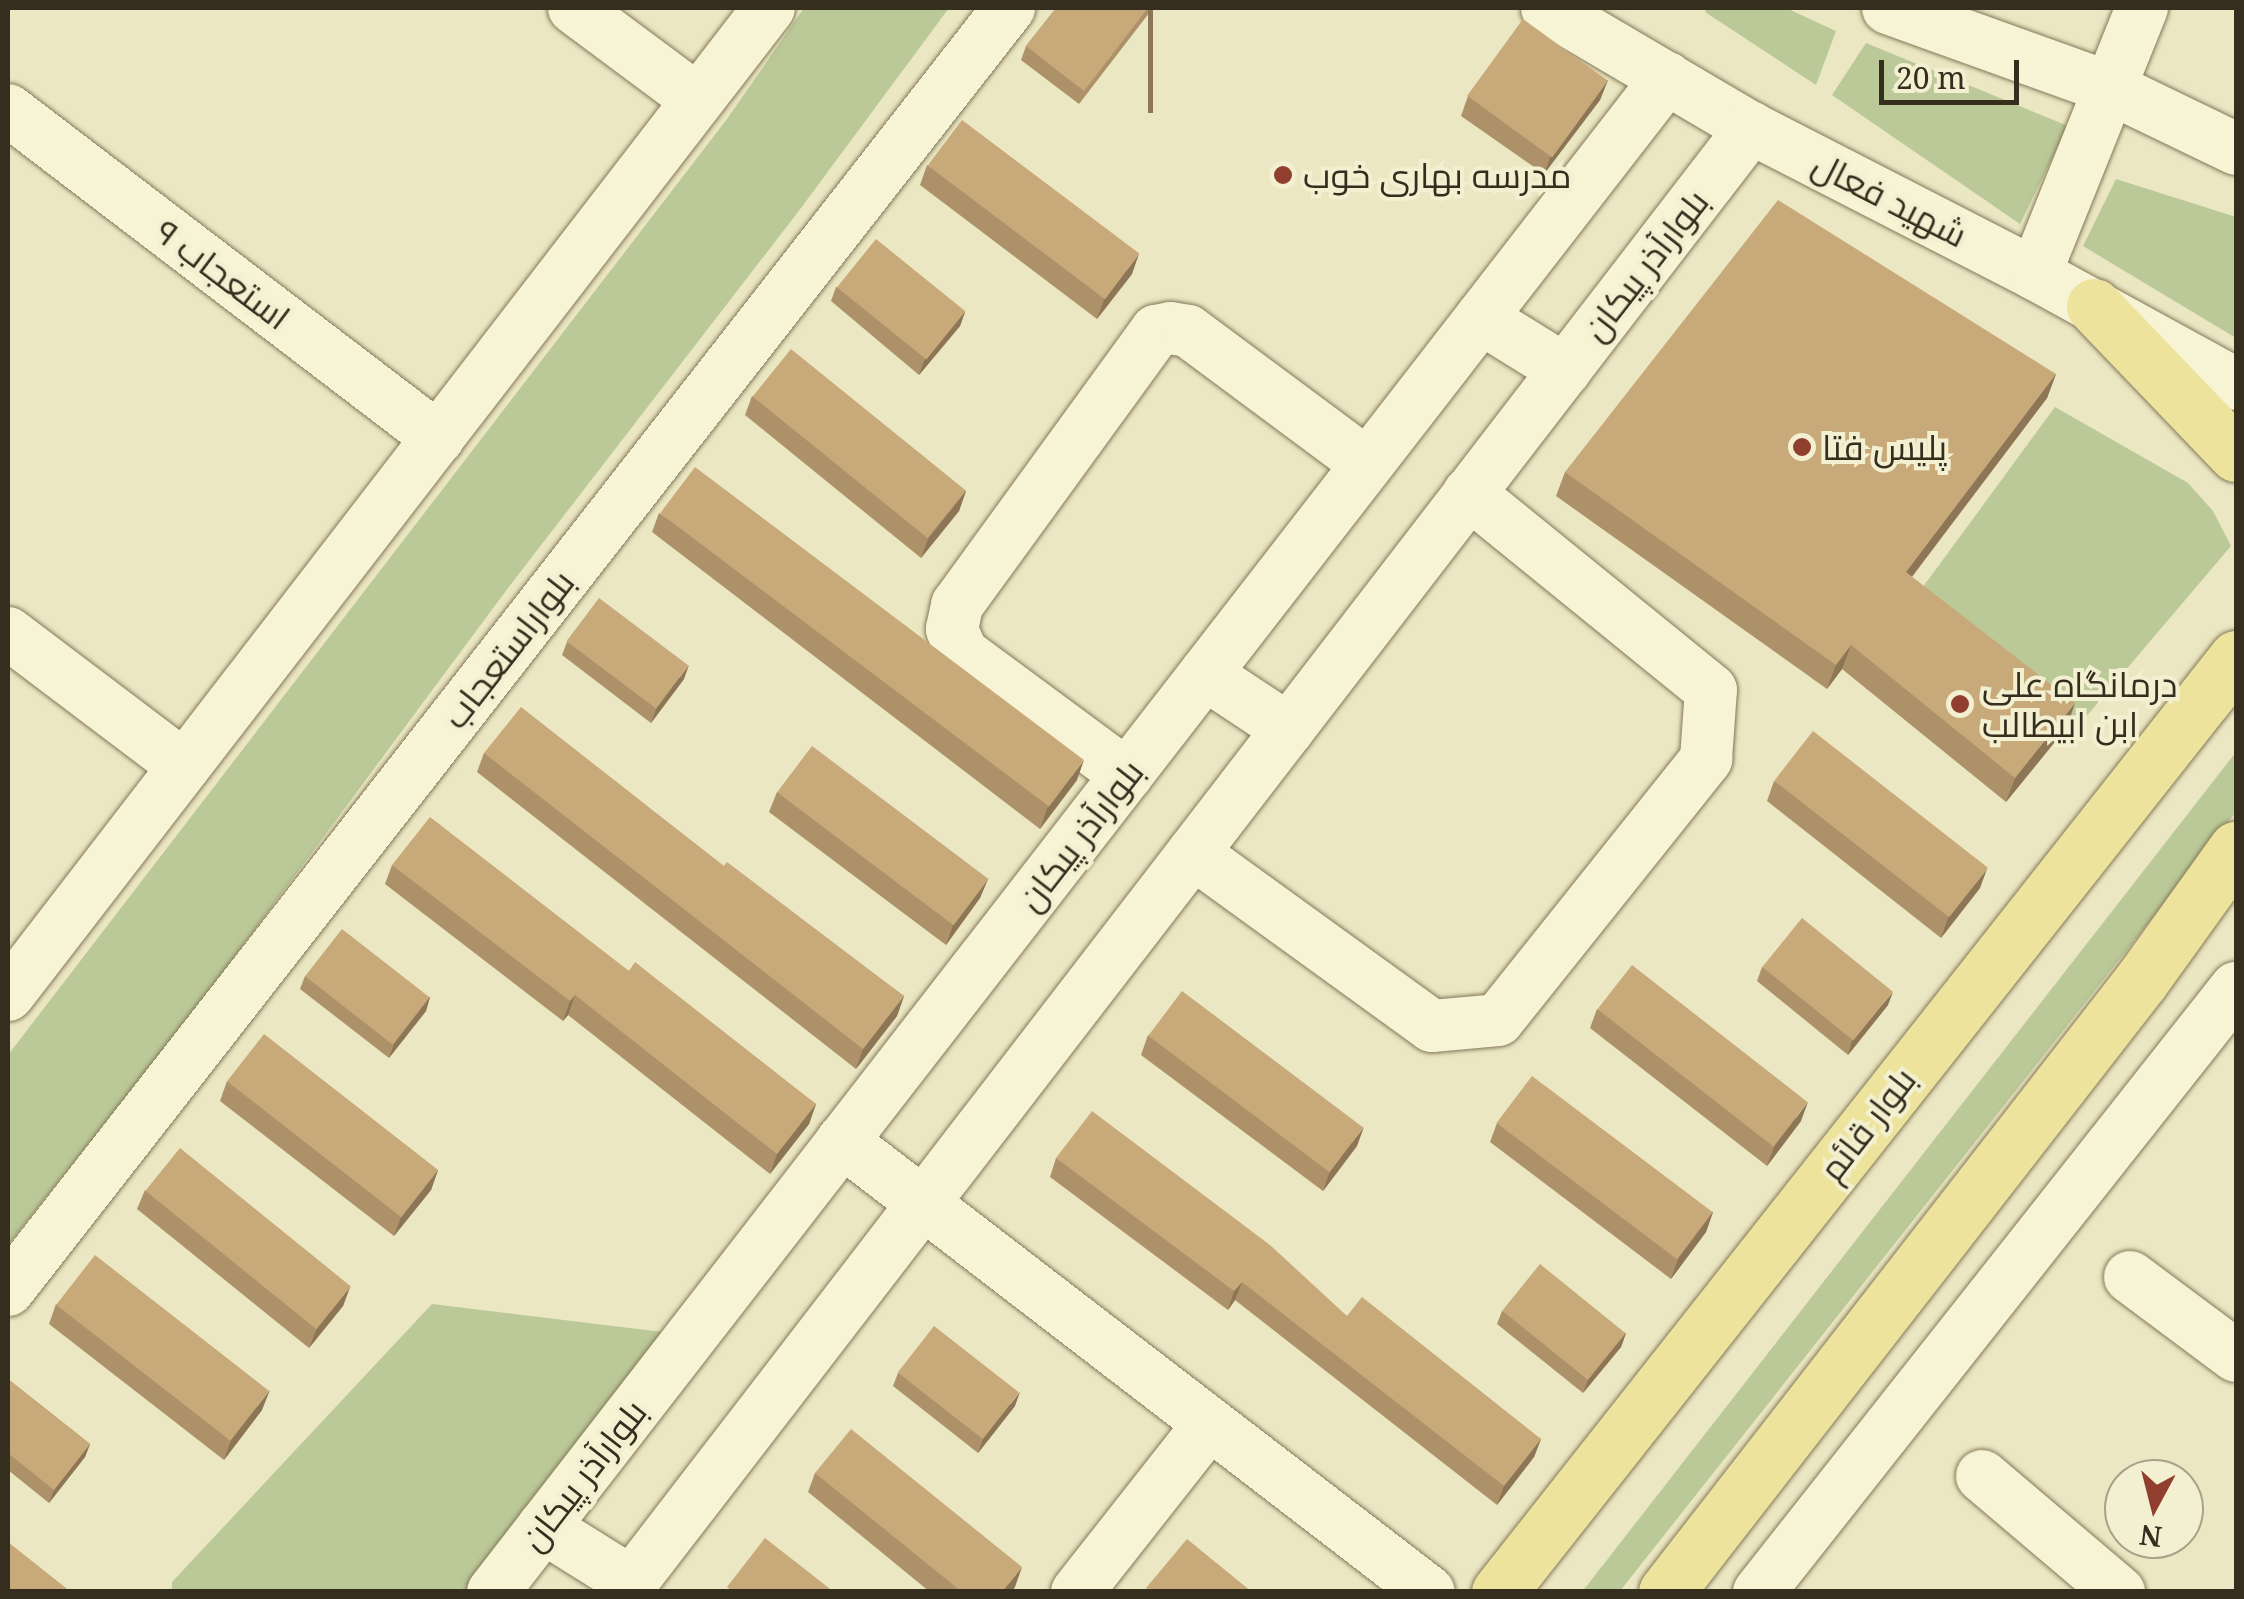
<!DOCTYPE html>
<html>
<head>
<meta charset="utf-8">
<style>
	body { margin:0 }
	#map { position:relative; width:2244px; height:1599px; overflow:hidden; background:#ebe7c2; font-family:"Noto Serif",Cairo,serif }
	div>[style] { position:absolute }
	.green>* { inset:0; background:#bac997 }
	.roads { filter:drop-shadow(0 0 2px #84785a) drop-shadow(0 0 2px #84785a) }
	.minor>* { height:52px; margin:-26px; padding:0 26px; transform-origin:26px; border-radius:26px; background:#f7f3d5 }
	.major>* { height:55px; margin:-27.5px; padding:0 27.5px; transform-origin:27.5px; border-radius:27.5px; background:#ede39c }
	.wall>* { inset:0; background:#ac9169 }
	.shaded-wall>* { inset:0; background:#8c7655; transform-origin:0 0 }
	.building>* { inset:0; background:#c8a97a; transform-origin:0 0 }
	.dots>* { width:28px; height:28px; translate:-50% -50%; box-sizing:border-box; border:5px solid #f3f0d1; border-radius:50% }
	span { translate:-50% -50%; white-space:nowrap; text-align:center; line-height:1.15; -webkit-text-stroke:8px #f3f0d1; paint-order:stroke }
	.poi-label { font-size:35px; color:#352d1e }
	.left { translate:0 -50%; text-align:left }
	.street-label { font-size:35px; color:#352d1e }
	.frame { position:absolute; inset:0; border:10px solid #352d1e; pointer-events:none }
	.north { position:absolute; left:2104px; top:1459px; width:100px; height:100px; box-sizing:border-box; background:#f3f0d1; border:2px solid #a7a289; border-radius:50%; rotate:187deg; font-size:28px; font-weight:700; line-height:40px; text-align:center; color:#352d1e }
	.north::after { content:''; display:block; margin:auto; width:35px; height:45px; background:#903f2e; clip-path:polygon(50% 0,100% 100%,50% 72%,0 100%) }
	.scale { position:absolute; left:1879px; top:60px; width:140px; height:45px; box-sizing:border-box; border:5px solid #352d1e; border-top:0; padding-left:12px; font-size:30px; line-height:35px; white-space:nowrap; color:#352d1e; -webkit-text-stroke:8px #f3f0d1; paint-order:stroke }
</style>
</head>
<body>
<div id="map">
	<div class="green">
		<i style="clip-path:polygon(804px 8px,949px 8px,798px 212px,508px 588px,204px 998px,8px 1245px,8px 1055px,727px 119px)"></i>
		<i style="clip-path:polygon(1707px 8px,1786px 8px,1836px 31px,1816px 85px,1705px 12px)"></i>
		<i style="clip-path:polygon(1866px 43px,2068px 126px,2020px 224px,1832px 95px)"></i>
		<i style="clip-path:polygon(2116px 179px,2236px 217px,2236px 338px,2083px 246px)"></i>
		<i style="clip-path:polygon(2055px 407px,2188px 483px,2213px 511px,2231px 546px,2073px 732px,1909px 606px)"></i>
		<i style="clip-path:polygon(2236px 752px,2236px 812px,1620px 1591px,1582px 1592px)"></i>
		<i style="clip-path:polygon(432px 1304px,687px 1335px,493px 1591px,172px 1592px,172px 1582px)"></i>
	</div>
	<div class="roads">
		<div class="minor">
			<i style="left:574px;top:8px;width:154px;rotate:36.6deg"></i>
			<i style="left:1547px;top:8px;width:237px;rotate:30.5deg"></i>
			<i style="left:1751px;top:128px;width:319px;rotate:27.2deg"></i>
			<i style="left:2035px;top:274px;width:229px;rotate:28.7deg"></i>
			<i style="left:1888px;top:8px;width:236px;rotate:19.8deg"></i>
			<i style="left:2110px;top:88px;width:140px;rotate:25.8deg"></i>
			<i style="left:8px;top:110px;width:541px;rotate:37.34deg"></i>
			<i style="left:2035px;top:274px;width:287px;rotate:-68.1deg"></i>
			<i style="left:1481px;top:318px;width:99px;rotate:31.8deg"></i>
			<i style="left:8px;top:633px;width:221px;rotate:37.1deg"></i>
			<i style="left:1205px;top:674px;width:100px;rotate:33.5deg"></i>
			<i style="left:1127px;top:775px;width:205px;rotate:-143.5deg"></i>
			<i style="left:962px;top:653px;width:26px;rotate:-113deg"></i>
			<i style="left:952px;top:629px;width:25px;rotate:-78deg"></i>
			<i style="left:957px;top:605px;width:339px;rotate:-54deg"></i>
			<i style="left:1156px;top:331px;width:15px;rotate:-11deg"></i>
			<i style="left:1171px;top:328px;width:17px;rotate:10deg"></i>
			<i style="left:1188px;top:331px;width:223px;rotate:36.6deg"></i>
			<i style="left:1193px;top:853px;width:295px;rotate:35.9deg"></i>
			<i style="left:1432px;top:1026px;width:66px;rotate:-5.2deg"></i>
			<i style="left:1498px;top:1020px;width:334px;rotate:-51.4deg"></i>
			<i style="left:1706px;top:759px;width:69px;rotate:-85.9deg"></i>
			<i style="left:1711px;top:690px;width:312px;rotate:-140.9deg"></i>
			<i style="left:8px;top:995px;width:1246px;rotate:-52.37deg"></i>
			<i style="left:842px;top:1141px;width:740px;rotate:37.54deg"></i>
			<i style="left:2130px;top:1277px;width:132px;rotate:36.7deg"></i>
			<i style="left:8px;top:1290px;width:1627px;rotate:-52.02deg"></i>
			<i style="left:1982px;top:1476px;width:180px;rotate:40.3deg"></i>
			<i style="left:543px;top:1527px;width:104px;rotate:32deg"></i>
			<i style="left:493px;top:1592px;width:1916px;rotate:-52.21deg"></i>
			<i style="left:624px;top:1592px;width:1848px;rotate:-52.41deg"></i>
			<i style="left:1077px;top:1592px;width:214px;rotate:-51.8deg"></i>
			<i style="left:1759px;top:1592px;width:770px;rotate:-51.7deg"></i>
		</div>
		<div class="major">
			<i style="left:2094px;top:306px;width:205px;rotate:46.2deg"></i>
			<i style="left:1499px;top:1592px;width:1190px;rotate:-51.72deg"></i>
			<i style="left:1666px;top:1592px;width:774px;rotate:-52.14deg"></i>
			<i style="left:2141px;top:981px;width:163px;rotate:-54.3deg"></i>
		</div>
	</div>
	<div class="wall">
		<i style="clip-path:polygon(1056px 8px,1153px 8px,1079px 104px,1021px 60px,1026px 46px)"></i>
		<i style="clip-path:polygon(1608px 80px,1600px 100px,1544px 174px,1461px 116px,1468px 96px)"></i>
		<i style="clip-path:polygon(927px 165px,1132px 274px,1097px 319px,920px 185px)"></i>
		<i style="clip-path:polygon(836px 287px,965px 312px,960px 326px,919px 375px,831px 301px)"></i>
		<i style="clip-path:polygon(2056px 374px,2047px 398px,1912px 577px,2067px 727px,2006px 802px,1842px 669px,1827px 689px,1556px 496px,1565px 472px)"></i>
		<i style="clip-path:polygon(752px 396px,966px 491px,959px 511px,921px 558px,745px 415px)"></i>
		<i style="clip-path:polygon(659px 513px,1077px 780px,1040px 829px,652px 532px)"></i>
		<i style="clip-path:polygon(567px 642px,684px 679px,651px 723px,562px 655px)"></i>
		<i style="clip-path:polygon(484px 753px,724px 866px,904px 996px,897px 1016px,856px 1069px,477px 772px)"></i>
		<i style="clip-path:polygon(1774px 781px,1980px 888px,1941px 938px,1767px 801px)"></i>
		<i style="clip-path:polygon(777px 792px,988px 879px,980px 898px,946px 945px,769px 812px)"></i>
		<i style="clip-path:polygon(392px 865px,629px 971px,816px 1104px,809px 1124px,770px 1174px,568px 1015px,563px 1021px,385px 884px)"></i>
		<i style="clip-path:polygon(1762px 967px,1888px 1005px,1848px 1055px,1757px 981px)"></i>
		<i style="clip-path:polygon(305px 976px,430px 997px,426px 1011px,389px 1058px,300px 989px)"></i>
		<i style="clip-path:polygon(1597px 1009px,1801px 1121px,1767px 1166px,1590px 1028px)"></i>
		<i style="clip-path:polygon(1148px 1035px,1357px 1146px,1323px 1191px,1141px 1055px)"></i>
		<i style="clip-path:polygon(227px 1081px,438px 1170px,431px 1190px,394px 1236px,220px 1101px)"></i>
		<i style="clip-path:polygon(1497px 1123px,1713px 1212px,1706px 1232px,1671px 1279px,1490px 1142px)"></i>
		<i style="clip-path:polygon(1056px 1158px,1347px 1316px,1541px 1439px,1534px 1457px,1497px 1505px,1235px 1300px,1228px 1310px,1050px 1177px)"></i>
		<i style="clip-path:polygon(145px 1190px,350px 1287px,343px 1306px,309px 1348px,137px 1209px)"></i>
		<i style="clip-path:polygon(56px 1304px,262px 1410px,224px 1460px,49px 1324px)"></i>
		<i style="clip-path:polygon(1502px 1311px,1626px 1333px,1621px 1347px,1583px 1393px,1497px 1324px)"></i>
		<i style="clip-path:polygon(898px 1373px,1015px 1406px,978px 1453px,893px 1386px)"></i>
		<i style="clip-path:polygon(8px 1379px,90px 1444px,85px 1457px,49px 1503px,8px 1470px)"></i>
		<i style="clip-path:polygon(815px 1473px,1015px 1587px,1011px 1592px,930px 1592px,808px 1492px)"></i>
	</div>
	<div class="shaded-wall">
		<i style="left:1148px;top:8px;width:5px;height:105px"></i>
		<i style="clip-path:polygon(1608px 80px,1600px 100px,1544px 174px,1551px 155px)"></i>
		<i style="clip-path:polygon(1139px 254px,1132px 274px,1097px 319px,1104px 300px)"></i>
		<i style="clip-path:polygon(965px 312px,960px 326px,919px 375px,924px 361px)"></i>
		<i style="clip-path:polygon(2056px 374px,2047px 398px,1897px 596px,1906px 572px)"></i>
		<i style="clip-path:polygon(966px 491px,959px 511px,921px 558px,928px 539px)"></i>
		<i style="clip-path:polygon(1851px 645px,1842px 669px,1827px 689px,1836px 665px)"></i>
		<i style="clip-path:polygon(689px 665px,684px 679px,651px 723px,656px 709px)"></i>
		<i style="clip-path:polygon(2075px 703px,2067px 727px,2006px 802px,2015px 778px)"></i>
		<i style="clip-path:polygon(1084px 760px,1077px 780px,1040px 829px,1047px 809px)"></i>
		<i style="clip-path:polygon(1987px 869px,1980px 888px,1941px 938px,1948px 918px)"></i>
		<i style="clip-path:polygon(988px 879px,980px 898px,946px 945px,953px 925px)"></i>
		<i style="clip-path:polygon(1893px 992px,1888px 1005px,1848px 1055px,1852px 1041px)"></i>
		<i style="clip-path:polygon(575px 995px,568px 1015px,563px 1021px,570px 1001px)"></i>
		<i style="clip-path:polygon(904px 996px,897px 1016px,856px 1069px,863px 1049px)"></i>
		<i style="clip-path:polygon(430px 997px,426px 1011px,389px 1058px,394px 1044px)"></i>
		<i style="clip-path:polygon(1808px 1102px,1801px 1121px,1767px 1166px,1774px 1147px)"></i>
		<i style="clip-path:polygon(816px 1104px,809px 1124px,770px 1174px,777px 1154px)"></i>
		<i style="clip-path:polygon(1364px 1127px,1357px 1146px,1323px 1191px,1330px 1171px)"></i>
		<i style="clip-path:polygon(438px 1170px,431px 1190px,394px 1236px,401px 1217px)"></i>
		<i style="clip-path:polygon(1713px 1212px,1706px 1232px,1671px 1279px,1678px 1259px)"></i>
		<i style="clip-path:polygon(1242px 1282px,1235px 1300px,1228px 1310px,1234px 1291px)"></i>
		<i style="clip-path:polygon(350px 1287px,343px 1306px,309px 1348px,317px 1328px)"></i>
		<i style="clip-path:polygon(1626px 1333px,1621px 1347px,1583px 1393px,1588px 1380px)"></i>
		<i style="clip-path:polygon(270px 1390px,262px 1410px,224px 1460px,231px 1440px)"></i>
		<i style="clip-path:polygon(1020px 1392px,1015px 1406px,978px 1453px,983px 1439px)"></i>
		<i style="clip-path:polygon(1541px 1439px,1534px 1457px,1497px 1505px,1504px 1486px)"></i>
		<i style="clip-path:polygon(90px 1444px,85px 1457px,49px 1503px,54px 1490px)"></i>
		<i style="clip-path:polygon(1022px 1567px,1015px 1587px,1011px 1592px,1002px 1592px)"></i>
	</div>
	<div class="building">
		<i style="clip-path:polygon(1056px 8px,1148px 8px,1084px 91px,1026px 46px)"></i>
		<i style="left:1523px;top:19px;width:105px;height:95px;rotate:36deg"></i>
		<i style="left:962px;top:120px;width:222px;height:57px;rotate:37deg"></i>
		<i style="clip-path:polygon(1778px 200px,2056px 374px,1906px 572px,2075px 703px,2015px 778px,1851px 645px,1836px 665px,1565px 472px)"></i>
		<i style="left:876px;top:239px;width:115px;height:62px;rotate:39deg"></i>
		<i style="left:791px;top:349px;width:225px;height:61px;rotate:39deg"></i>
		<i style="left:695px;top:467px;width:487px;height:58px;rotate:37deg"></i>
		<i style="left:599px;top:598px;width:112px;height:54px;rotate:37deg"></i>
		<i style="clip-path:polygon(521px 707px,724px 866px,727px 862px,904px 996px,863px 1049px,484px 753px)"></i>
		<i style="left:1813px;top:731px;width:222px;height:63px;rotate:38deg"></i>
		<i style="left:812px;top:746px;width:221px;height:58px;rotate:37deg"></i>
		<i style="clip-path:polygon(430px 817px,629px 971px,635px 962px,816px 1104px,777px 1154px,575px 995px,570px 1001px,392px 865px)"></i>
		<i style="left:1802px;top:918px;width:117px;height:63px;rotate:39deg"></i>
		<i style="left:342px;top:929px;width:111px;height:60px;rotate:38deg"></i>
		<i style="left:1632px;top:965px;width:223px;height:56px;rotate:38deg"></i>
		<i style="left:1182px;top:991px;width:227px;height:56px;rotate:37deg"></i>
		<i style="left:264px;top:1034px;width:221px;height:60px;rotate:38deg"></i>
		<i style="left:1532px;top:1076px;width:226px;height:59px;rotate:37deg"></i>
		<i style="clip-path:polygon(1092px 1111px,1270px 1245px,1347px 1316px,1362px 1297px,1541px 1439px,1504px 1486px,1242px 1282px,1234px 1291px,1056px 1158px)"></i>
		<i style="left:180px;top:1148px;width:220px;height:55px;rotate:39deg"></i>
		<i style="left:95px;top:1255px;width:221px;height:63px;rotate:38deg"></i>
		<i style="left:1540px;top:1264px;width:110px;height:60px;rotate:39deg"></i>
		<i style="left:934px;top:1326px;width:108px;height:59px;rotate:38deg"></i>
		<i style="clip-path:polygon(8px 1379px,90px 1444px,54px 1490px,8px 1453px)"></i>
		<i style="clip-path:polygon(851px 1429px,1022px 1567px,1002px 1592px,962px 1592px,815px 1473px)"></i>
		<i style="clip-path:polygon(765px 1538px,834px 1592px,733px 1592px,727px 1587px)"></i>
		<i style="clip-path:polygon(1187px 1539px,1252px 1592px,1151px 1592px,1146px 1588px)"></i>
		<i style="clip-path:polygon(8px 1542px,71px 1592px,8px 1592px)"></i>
	</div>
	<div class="dots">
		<i style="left:1283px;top:175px;background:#903f2e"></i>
		<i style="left:1802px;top:447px;background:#903f2e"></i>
		<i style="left:1960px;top:704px;background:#903f2e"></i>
	</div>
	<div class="poi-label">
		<span class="left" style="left:1303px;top:175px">مدرسه بهاری خوب</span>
		<span class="left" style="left:1822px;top:447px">پلیس فتا</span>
		<span class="left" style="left:1982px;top:704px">درمانگاه علی<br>ابن ابیطالب</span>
	</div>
	<div class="street-label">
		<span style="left:1890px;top:199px;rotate:27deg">شهید فعال</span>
		<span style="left:1645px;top:265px;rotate:-52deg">بلوارآذر پیکان</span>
		<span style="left:223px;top:274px;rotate:37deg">استعجاب ۹</span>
		<span style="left:508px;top:649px;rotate:-52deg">بلواراستعجاب</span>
		<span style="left:1080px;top:835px;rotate:-52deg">بلوارآذر پیکان</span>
		<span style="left:1867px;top:1124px;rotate:-52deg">بلوار قائم</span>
		<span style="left:583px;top:1475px;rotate:-52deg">بلوارآذر پیکان</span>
	</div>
	<div class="frame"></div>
	<div class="north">N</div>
	<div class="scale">20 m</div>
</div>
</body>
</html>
